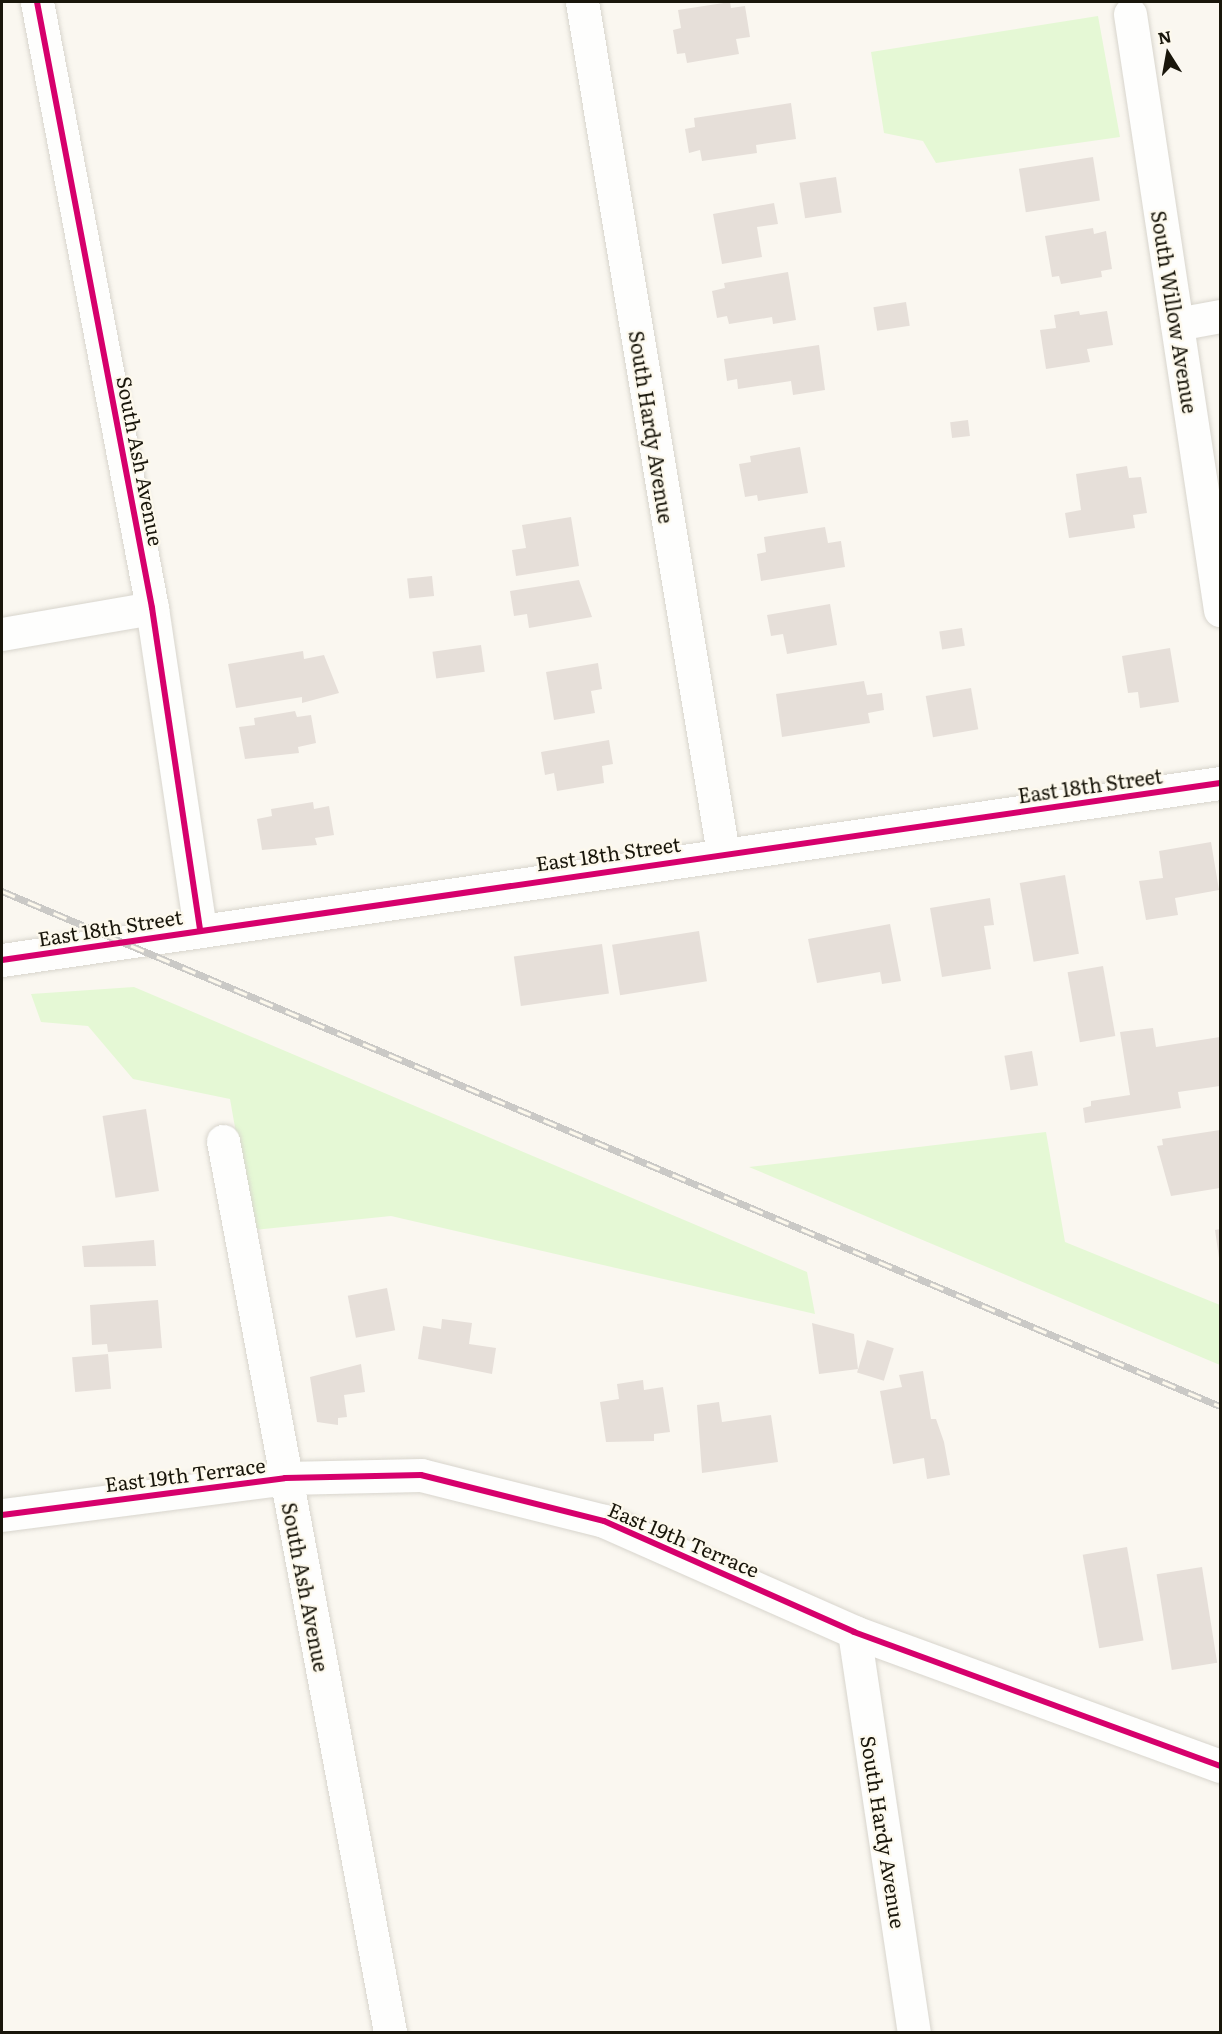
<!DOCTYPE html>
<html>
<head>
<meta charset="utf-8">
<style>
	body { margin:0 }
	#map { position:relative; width:1222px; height:2034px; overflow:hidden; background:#faf7f0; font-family:Literata,serif }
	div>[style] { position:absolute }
	.green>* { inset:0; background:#e5f8d5 }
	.building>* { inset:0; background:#e6dfd9; transform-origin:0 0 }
	.roads { filter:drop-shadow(0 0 2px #d8d5cd) drop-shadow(0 0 2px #d8d5cd) }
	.minor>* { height:33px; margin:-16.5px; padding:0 16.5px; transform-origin:16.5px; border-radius:16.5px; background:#fefefd }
	.rail>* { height:7px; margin-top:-3.5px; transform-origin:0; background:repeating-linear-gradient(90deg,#fdf9ed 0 14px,#cac9c6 0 28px); box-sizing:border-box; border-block:2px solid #cac9c6 }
	.cycleway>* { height:6px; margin:-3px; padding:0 3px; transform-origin:3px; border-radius:3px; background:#d6006c }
	span { translate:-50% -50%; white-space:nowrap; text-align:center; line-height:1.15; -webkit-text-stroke:4.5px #fdf9ed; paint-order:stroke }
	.street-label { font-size:20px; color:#19160b }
	.frame { position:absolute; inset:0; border:3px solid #19160b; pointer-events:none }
	.north { position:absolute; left:1138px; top:24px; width:60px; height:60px; -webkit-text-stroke:4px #fdf9ed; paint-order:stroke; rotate:349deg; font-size:16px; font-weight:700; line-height:24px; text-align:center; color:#19160b }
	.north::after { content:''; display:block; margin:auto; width:21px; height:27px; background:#19160b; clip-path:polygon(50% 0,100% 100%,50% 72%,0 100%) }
</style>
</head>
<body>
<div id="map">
	<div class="green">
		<i style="clip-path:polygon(1098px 16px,1120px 137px,936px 163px,923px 141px,884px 133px,871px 52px)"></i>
		<i style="clip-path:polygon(134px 987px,807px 1272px,815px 1314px,391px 1216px,253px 1230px,230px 1099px,133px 1079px,88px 1026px,41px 1022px,31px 994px)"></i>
		<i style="clip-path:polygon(1046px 1132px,1065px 1242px,1220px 1305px,1220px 1365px,749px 1167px)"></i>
	</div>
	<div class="building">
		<i style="clip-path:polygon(730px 2px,731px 8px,745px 6px,750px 37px,736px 39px,739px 54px,687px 63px,685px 53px,677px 54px,673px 30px,681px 28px,678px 10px)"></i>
		<i style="clip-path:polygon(791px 103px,796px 139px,756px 145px,757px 153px,702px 161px,700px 150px,689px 153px,685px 129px,695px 127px,694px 118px)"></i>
		<i style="left:1093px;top:157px;width:44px;height:75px;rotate:81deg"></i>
		<i style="left:836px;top:177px;width:36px;height:37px;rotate:81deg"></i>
		<i style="clip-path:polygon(774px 203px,778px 224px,757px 227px,762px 257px,722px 264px,713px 214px)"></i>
		<i style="clip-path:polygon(1093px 228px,1094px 234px,1106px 231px,1112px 269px,1101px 271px,1102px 277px,1061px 284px,1059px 276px,1052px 277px,1045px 236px)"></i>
		<i style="clip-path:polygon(788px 272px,796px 320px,773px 324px,772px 317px,729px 324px,727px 316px,717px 318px,712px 291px,725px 288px,724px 283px)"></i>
		<i style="left:906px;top:302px;width:24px;height:33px;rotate:81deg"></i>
		<i style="clip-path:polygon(1079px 311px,1080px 315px,1107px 311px,1113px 345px,1087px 349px,1090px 362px,1046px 369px,1040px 330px,1056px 328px,1054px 315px)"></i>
		<i style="clip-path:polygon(819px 345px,825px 390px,793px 395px,791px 381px,738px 389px,737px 379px,727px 381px,724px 359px)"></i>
		<i style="left:968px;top:420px;width:16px;height:18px;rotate:83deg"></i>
		<i style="clip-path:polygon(800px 447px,808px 493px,758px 501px,757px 495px,745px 497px,739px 464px,751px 462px,750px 456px)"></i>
		<i style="clip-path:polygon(1127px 466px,1129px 478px,1141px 477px,1147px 513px,1133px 515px,1135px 528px,1069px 538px,1065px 513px,1081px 510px,1076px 474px)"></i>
		<i style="clip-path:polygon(571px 517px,579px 566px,516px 576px,512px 550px,526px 548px,522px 525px)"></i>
		<i style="clip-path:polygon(825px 527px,828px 543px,841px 541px,845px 567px,761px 581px,757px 554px,766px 552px,764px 537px)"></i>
		<i style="left:432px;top:576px;width:20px;height:25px;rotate:84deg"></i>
		<i style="clip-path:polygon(579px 580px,592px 617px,529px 628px,527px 614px,514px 616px,510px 591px)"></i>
		<i style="clip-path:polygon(830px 604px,837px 645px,787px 654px,783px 634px,771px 636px,767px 615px)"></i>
		<i style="left:962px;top:628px;width:18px;height:23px;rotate:81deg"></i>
		<i style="left:481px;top:645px;width:27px;height:49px;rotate:82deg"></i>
		<i style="clip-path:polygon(1170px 648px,1179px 702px,1140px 708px,1138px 692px,1128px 693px,1122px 656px)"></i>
		<i style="clip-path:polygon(303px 651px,304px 659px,324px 655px,339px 693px,302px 703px,302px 697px,236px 708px,228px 664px)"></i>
		<i style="clip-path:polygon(598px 663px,602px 689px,591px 691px,595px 713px,554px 720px,546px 672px)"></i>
		<i style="clip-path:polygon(864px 681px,867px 695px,882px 693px,884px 710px,868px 713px,870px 723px,782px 737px,776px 694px)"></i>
		<i style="left:971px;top:688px;width:42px;height:46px;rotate:80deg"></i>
		<i style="clip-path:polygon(295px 711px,297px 717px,311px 715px,316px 743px,298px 747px,299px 753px,245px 759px,239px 727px,255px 725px,254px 718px)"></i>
		<i style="clip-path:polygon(609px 740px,613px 764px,602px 766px,604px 783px,557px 791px,554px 773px,545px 775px,541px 752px)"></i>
		<i style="clip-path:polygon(313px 802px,314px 809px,329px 806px,334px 835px,315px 838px,317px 845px,262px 850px,257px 819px,272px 816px,271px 809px)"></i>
		<i style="clip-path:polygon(1211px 842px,1219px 890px,1175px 898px,1178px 915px,1146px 920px,1139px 881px,1163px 878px,1159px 851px)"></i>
		<i style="left:1065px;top:875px;width:80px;height:46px;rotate:80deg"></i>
		<i style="clip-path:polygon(990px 898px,994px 925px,984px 926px,991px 969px,942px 977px,930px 908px)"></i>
		<i style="clip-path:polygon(890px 924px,901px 981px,882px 984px,880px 972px,817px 983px,808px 939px)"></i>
		<i style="left:699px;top:931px;width:51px;height:88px;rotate:81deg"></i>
		<i style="left:602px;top:944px;width:50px;height:89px;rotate:82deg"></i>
		<i style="left:1103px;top:966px;width:71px;height:36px;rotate:80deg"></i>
		<i style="clip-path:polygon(1153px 1028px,1156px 1047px,1220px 1037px,1220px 1086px,1178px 1092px,1181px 1108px,1085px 1123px,1083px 1108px,1091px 1106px,1091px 1101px,1130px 1095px,1120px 1032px)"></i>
		<i style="left:1032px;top:1051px;width:35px;height:28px;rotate:80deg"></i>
		<i style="left:146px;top:1109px;width:83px;height:44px;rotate:81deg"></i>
		<i style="clip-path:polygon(1220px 1130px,1220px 1188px,1171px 1196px,1157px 1146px,1163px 1145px,1162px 1139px)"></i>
		<i style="clip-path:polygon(1220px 1229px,1220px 1258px,1219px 1258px,1215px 1230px)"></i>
		<i style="clip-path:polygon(154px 1240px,156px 1266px,84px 1267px,82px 1246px)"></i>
		<i style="left:387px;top:1288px;width:43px;height:40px;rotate:79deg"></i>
		<i style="clip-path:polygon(158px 1300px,162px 1348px,108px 1352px,107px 1344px,92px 1345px,90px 1305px)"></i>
		<i style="clip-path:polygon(442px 1319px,472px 1323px,469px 1344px,496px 1348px,492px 1374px,418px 1359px,423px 1326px,441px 1329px)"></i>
		<i style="clip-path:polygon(812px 1323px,854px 1334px,858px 1369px,819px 1374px)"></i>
		<i style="left:867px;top:1340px;width:28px;height:34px;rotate:17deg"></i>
		<i style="left:108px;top:1354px;width:35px;height:36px;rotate:85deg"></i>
		<i style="clip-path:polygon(361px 1364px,365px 1392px,344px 1395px,347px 1417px,338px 1418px,338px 1425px,317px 1422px,310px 1377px)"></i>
		<i style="clip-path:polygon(923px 1371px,931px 1419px,936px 1419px,944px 1442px,950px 1475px,927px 1479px,924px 1458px,893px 1464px,880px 1391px,902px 1387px,899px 1375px)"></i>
		<i style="clip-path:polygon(643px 1380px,644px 1390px,663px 1387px,670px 1432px,654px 1434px,654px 1441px,606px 1442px,600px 1402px,619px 1399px,617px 1384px)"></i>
		<i style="clip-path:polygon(719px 1402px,722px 1422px,771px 1415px,778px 1462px,702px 1473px,697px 1405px)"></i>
		<i style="left:1127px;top:1547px;width:95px;height:45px;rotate:80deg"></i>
		<i style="left:1202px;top:1567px;width:97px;height:46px;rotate:81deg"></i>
	</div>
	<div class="roads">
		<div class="minor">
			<i style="left:37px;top:2px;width:617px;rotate:79.25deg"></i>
			<i style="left:152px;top:608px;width:326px;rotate:81.5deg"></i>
			<i style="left:582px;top:2px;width:863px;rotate:80.59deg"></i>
			<i style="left:1130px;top:14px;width:603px;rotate:81.41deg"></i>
			<i style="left:1177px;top:324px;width:44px;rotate:-10.5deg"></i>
			<i style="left:2px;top:634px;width:152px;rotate:-9.8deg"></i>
			<i style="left:2px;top:960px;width:1231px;rotate:-8.27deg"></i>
			<i style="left:223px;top:1141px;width:907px;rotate:79.38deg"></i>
			<i style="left:2px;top:1515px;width:285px;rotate:-7.4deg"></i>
			<i style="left:285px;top:1478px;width:136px;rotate:-1.3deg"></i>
			<i style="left:421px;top:1475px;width:189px;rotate:14.1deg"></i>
			<i style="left:604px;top:1521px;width:274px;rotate:23.9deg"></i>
			<i style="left:854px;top:1632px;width:390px;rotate:20.1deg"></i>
			<i style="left:854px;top:1632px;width:404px;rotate:81.5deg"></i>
		</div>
	</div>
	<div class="rail">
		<i style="left:2px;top:891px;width:1322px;rotate:22.92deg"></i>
	</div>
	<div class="cycleway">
		<i style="left:37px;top:2px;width:617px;rotate:79.25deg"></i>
		<i style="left:152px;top:608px;width:326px;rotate:81.5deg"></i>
		<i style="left:2px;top:960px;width:1231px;rotate:-8.27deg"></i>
		<i style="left:2px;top:1515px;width:285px;rotate:-7.4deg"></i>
		<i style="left:285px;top:1478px;width:136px;rotate:-1.3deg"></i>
		<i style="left:421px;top:1475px;width:189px;rotate:14.1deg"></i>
		<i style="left:604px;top:1521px;width:274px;rotate:23.9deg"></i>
		<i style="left:854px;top:1632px;width:390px;rotate:20.1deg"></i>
	</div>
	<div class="street-label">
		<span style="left:1175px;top:312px;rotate:81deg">South Willow Avenue</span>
		<span style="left:652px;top:427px;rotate:81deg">South Hardy Avenue</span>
		<span style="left:141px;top:461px;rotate:79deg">South Ash Avenue</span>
		<span style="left:1090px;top:785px;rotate:-8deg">East 18th Street</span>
		<span style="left:608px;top:853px;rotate:-8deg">East 18th Street</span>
		<span style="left:110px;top:927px;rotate:-9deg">East 18th Street</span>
		<span style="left:185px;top:1474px;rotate:-7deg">East 19th Terrace</span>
		<span style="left:684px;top:1539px;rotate:23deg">East 19th Terrace</span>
		<span style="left:306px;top:1587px;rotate:79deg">South Ash Avenue</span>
		<span style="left:884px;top:1832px;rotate:81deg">South Hardy Avenue</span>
	</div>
	<div class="frame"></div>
	<div class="north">N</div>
</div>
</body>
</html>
